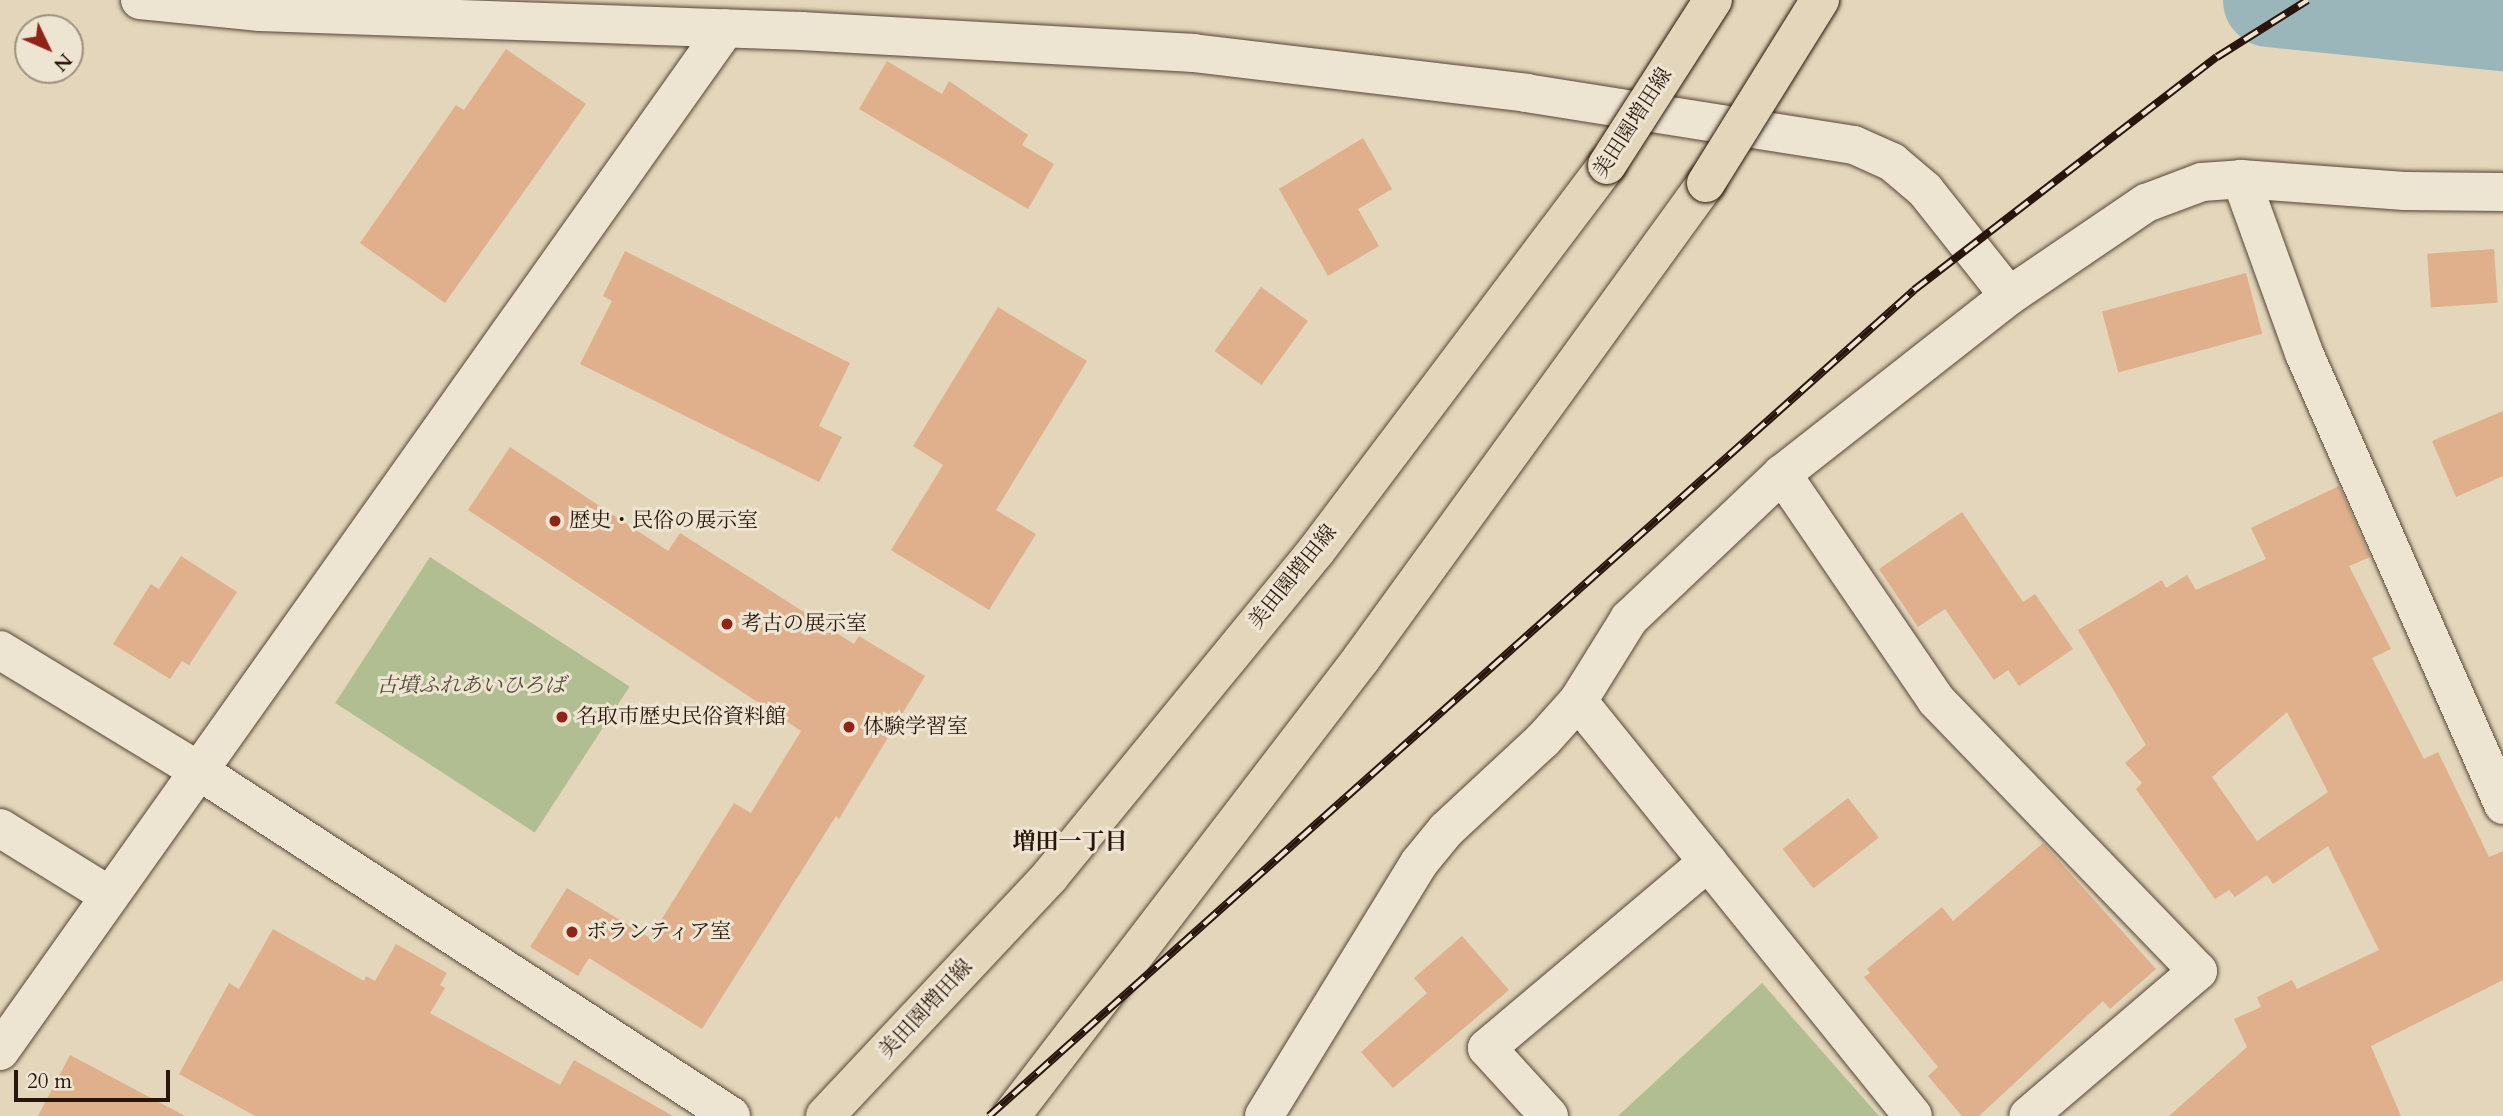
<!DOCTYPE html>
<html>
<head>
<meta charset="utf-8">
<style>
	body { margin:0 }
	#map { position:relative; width:2503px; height:1116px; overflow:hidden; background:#e3d6ba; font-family:Cardo,"Noto Serif JP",serif }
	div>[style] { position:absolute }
	.green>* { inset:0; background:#b1be91; transform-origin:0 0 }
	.river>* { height:93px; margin:-46.5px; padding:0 46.5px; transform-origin:46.5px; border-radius:46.5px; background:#9ab6bb }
	.building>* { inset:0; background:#dfb08b; transform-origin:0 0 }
	.roads { filter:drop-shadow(0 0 2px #584537) drop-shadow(0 0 2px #584537) }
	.minor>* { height:38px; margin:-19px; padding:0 19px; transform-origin:19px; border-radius:19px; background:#ede4d2 }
	.major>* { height:38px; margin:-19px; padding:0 19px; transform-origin:19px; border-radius:19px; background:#e3d6ba }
	.rail>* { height:8px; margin-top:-4px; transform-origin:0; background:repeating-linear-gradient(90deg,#ede4d2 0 16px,#29150b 0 32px); box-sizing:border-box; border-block:2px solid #29150b }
	.bridges { filter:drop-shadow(0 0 2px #29150b) drop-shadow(0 0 2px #29150b) }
	.major-bridge>* { height:38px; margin:-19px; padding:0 19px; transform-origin:19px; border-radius:19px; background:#e3d6ba }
	.dots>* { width:19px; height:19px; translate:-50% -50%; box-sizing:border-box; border:4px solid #ede4d2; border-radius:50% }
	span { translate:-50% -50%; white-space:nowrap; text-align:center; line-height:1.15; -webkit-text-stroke:6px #ede4d2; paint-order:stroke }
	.street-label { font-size:21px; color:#29150b }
	.poi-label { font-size:21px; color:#29150b }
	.left { translate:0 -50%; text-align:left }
	.park-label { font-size:21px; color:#524833; font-style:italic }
	.neighbourhood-label { font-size:23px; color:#29150b; font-weight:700 }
	.north { position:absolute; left:14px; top:14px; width:70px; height:70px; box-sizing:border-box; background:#ede4d2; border:2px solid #9f9182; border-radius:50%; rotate:134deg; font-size:19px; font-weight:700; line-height:28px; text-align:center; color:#29150b }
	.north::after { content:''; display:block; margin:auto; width:24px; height:32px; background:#8f2418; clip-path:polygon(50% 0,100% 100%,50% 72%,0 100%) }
	.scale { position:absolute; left:14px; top:1070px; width:156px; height:32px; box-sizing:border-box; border:4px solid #29150b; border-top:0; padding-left:9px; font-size:21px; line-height:24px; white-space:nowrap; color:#29150b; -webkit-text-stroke:5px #ede4d2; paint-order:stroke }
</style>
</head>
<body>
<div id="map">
	<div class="green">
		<i style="left:430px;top:557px;width:238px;height:174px;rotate:33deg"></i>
		<i style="clip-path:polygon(1762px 983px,1879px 1116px,1618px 1116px)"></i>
	</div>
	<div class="river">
		<i style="left:2269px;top:0;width:235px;rotate:5.9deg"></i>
	</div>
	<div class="building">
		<i style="clip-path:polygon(506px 49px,586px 104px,445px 303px,360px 243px,456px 105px,464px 110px)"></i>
		<i style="clip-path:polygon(887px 61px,942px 94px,949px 81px,1028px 135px,1022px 145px,1054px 164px,1028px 209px,859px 109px)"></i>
		<i style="clip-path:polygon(1363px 138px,1392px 189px,1358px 209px,1379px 246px,1328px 276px,1279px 189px)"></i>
		<i style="left:2494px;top:249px;width:54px;height:67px;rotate:86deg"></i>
		<i style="clip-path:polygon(625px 251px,850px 363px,819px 426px,842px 437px,819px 482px,580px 364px,612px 301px,603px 296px)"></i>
		<i style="left:2246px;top:273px;width:63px;height:149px;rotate:75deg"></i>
		<i style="left:1261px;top:287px;width:58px;height:79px;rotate:36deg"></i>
		<i style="clip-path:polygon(998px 307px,1087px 361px,996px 510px,1036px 534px,989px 610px,891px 550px,943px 465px,913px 446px)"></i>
		<i style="clip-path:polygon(2503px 411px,2503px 476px,2456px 497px,2432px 441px)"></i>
		<i style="clip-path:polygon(510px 447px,668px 551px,680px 533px,854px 644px,859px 636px,925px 676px,839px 819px,836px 816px,702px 1029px,589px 958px,578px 976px,530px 947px,567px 888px,650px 938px,734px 803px,751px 813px,801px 731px,468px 510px)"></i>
		<i style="clip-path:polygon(evenodd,2339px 486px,2370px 557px,2349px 566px,2391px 649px,2372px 658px,2424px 759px,2438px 752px,2489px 857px,2503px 851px,2503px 980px,2371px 1046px,2401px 1116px,2169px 1116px,2247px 1047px,2234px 1019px,2261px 1007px,2257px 997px,2292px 980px,2297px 989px,2379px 950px,2328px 846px,2273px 884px,2267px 875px,2235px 897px,2229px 890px,2215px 899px,2136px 789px,2142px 783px,2125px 763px,2146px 745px,2078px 630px,2162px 580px,2166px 588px,2187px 575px,2196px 590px,2266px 559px,2251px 528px,2339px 486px,2287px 712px,2328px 792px,2257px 841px,2212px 777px,2287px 712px)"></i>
		<i style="clip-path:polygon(1962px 512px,2023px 602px,2035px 594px,2073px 649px,2019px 686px,2008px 670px,1994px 680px,1945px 609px,1918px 627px,1879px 569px)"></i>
		<i style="clip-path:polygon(181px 556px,237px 592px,189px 665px,182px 661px,170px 679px,113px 644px,151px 584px,159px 589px)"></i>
		<i style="left:1848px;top:798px;width:50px;height:83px;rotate:52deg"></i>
		<i style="clip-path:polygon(2043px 843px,2156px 969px,2110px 1009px,2103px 1001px,1979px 1116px,1962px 1116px,1928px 1076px,1938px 1067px,1864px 977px,1870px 973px,1867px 969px,1942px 907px,1953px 921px)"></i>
		<i style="clip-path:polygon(273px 929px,364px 981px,366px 976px,375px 981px,396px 944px,447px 973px,440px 985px,445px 988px,430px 1013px,560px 1085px,574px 1060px,673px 1116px,255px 1116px,179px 1074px,229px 983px,239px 989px)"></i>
		<i style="clip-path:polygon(1462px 936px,1509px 990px,1393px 1088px,1361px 1052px,1427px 993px,1414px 978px)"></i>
		<i style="clip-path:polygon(70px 1055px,185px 1116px,38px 1116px)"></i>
	</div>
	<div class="roads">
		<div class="minor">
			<i style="left:140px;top:0;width:121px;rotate:5.7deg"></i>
			<i style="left:260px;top:12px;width:542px;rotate:2.01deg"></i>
			<i style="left:802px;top:31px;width:392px;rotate:3.2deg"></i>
			<i style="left:1193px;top:53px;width:335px;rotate:6.8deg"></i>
			<i style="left:1526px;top:93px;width:332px;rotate:9deg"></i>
			<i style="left:1854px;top:145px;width:42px;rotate:24.1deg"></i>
			<i style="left:1892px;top:162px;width:43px;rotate:40.3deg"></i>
			<i style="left:1925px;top:190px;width:135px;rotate:51.6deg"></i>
			<i style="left:2241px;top:179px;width:185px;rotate:70.1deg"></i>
			<i style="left:2304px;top:353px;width:494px;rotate:66.2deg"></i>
			<i style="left:1782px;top:474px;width:273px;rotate:55.7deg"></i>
			<i style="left:1936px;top:700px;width:377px;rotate:46deg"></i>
			<i style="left:2198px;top:971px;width:223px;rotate:139.5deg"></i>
			<i style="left:0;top:650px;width:233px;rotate:31.3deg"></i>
			<i style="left:199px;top:771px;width:634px;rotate:32.96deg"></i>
			<i style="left:1578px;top:701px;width:533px;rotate:51.09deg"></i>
			<i style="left:0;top:828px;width:129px;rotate:31.7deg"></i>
			<i style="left:0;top:1051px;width:1254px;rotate:-54.64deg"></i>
			<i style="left:1264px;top:1116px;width:297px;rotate:-58.5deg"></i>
			<i style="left:1419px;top:863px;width:43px;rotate:-50.7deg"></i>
			<i style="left:1446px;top:830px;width:132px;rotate:-42.9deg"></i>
			<i style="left:1543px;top:740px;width:52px;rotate:-48.1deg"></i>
			<i style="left:1578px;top:701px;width:97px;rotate:-58.1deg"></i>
			<i style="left:1629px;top:619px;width:211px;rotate:-43.5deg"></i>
			<i style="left:1782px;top:474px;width:288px;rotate:-38.1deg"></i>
			<i style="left:2009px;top:296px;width:166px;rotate:-34.2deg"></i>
			<i style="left:2146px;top:203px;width:60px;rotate:-20.6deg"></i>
			<i style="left:2202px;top:182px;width:39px;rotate:-4deg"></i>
			<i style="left:2241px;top:179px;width:164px;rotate:4.2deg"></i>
			<i style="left:2405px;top:191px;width:98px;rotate:0.6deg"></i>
			<i style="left:1549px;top:1116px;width:92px;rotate:-132.4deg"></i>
			<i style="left:1487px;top:1048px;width:289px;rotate:-40.1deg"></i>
		</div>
		<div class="major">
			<i style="left:825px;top:1116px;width:329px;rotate:-46.8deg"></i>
			<i style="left:1050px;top:876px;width:420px;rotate:-50.7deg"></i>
			<i style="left:1316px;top:551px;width:483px;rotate:-53deg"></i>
			<i style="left:1011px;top:1116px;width:576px;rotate:-52.55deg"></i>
			<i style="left:1361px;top:659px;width:588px;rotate:-54.07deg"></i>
		</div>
	</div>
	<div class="rail">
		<i style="left:989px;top:1116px;width:1240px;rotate:-41.76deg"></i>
		<i style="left:1914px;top:290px;width:382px;rotate:-37.6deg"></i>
		<i style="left:2217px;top:57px;width:107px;rotate:-32.1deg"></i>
	</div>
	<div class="bridges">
		<div class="major-bridge">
			<i style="left:1607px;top:165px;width:196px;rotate:-57.3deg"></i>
			<i style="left:1706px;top:183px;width:216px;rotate:-58.1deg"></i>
		</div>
	</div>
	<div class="dots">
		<i style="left:555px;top:521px;background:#8f2418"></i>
		<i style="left:727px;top:624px;background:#8f2418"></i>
		<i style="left:562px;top:717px;background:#8f2418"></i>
		<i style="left:849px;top:727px;background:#8f2418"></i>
		<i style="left:572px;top:932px;background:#8f2418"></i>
	</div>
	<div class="street-label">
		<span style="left:1633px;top:123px;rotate:-57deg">美田園増田線</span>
		<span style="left:1293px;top:577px;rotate:-51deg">美田園増田線</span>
		<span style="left:926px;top:1009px;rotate:-47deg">美田園増田線</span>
	</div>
	<div class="poi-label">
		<span class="left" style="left:569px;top:521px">歴史・民俗の展示室</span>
		<span class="left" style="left:741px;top:624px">考古の展示室</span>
		<span class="left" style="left:576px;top:717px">名取市歴史民俗資料館</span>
		<span class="left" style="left:863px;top:727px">体験学習室</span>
		<span class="left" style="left:586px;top:932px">ボランティア室</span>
	</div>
	<div class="park-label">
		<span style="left:471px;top:686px">古墳ふれあいひろば</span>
	</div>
	<div class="neighbourhood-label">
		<span style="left:1070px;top:842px">増田一丁目</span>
	</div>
	<div class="north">N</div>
	<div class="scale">20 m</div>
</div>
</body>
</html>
